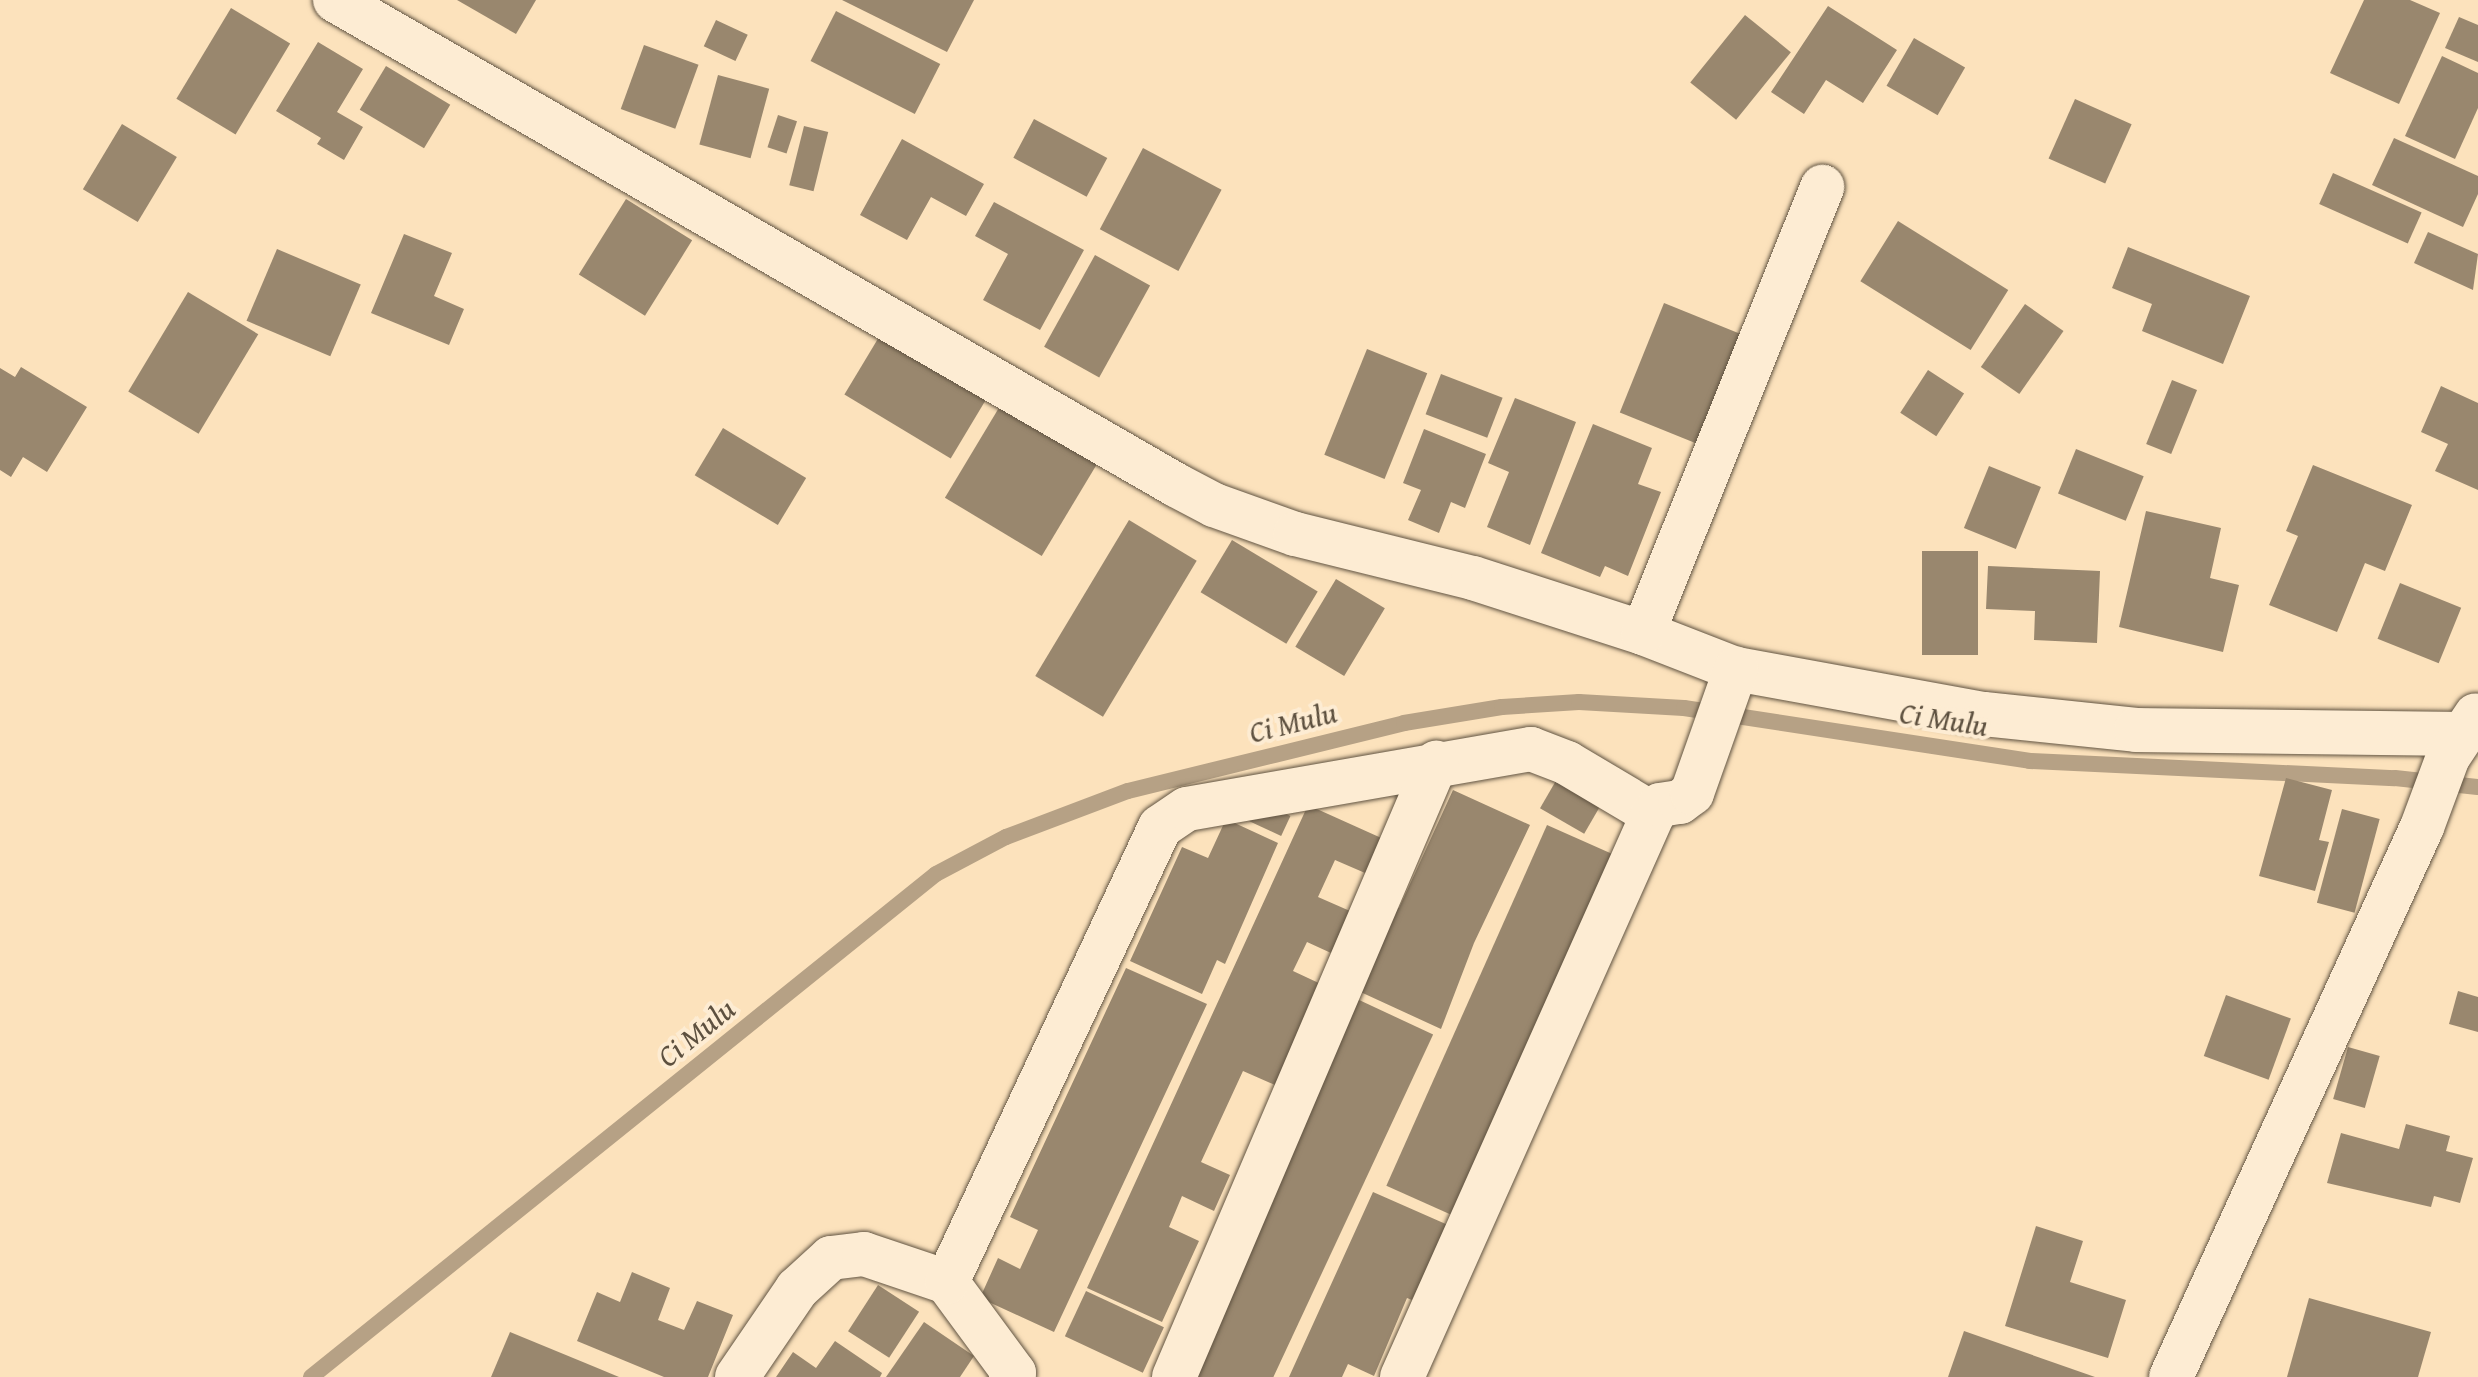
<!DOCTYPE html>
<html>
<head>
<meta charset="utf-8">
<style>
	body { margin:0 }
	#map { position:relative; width:2478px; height:1377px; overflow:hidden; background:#fce2bc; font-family:"Gentium Book Plus",serif }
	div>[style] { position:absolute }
	.stream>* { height:16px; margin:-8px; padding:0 8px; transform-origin:8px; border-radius:8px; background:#b6a185 }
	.building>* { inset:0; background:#99876e; transform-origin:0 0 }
	.roads { filter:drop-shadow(0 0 2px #615442) drop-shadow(0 0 2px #615442) }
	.minor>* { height:44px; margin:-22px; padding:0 22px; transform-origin:22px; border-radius:22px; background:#fdecd3 }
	span { translate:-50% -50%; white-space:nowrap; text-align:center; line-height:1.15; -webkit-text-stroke:8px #fdecd3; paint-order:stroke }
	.water-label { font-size:30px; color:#5d503f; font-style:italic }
</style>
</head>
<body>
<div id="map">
	<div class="stream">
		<i style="left:311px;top:1377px;width:802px;rotate:-38.83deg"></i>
		<i style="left:936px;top:874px;width:79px;rotate:-27.9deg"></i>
		<i style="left:1006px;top:837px;width:130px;rotate:-20.7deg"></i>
		<i style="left:1128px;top:791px;width:284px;rotate:-13.8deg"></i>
		<i style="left:1404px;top:723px;width:99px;rotate:-9.3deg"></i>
		<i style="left:1502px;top:707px;width:77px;rotate:-3.7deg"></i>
		<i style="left:1579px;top:702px;width:105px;rotate:3.3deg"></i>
		<i style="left:1684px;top:708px;width:350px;rotate:8.7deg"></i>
		<i style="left:2030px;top:761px;width:365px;rotate:2.7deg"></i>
		<i style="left:2395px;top:778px;width:83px;rotate:6.2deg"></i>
	</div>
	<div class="building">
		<i style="clip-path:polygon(457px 0,536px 0,516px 34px)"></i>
		<i style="clip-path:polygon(842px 0,974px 0,947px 52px)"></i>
		<i style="clip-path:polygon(2364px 0,2410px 0,2440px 13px,2399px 104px,2330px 73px)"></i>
		<i style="clip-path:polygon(1828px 6px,1897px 50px,1863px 103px,1826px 80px,1804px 114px,1771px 92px)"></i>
		<i style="left:231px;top:8px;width:69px;height:106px;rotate:31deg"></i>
		<i style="left:836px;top:11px;width:117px;height:56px;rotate:27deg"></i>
		<i style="left:1745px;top:15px;width:59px;height:87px;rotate:39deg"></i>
		<i style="clip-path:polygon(2459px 17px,2478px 25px,2478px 62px,2445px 48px)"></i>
		<i style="left:716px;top:20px;width:35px;height:29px;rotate:25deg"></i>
		<i style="left:1914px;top:38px;width:59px;height:55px;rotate:30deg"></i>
		<i style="clip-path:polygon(318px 42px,363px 69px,337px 112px,363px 127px,344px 160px,317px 144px,321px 138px,276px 111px)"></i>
		<i style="left:644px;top:45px;width:58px;height:68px;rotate:20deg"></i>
		<i style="clip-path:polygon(2442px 56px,2478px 73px,2478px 108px,2455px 159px,2405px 136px)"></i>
		<i style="left:386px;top:66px;width:75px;height:51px;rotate:31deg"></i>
		<i style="left:718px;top:75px;width:53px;height:72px;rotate:15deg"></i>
		<i style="left:2075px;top:99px;width:62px;height:65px;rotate:24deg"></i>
		<i style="left:778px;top:115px;width:20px;height:34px;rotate:18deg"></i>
		<i style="left:1034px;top:119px;width:83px;height:44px;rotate:28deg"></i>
		<i style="left:122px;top:124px;width:64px;height:76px;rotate:31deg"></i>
		<i style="left:804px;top:126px;width:25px;height:61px;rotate:14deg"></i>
		<i style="clip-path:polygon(2394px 138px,2478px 176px,2478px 194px,2463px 227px,2372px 185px)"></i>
		<i style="clip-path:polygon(902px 139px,984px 184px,966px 216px,931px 197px,907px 240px,860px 215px)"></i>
		<i style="left:1143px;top:148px;width:89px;height:92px;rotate:28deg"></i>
		<i style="left:2333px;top:173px;width:97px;height:34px;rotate:24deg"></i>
		<i style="left:626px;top:199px;width:78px;height:89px;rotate:32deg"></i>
		<i style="clip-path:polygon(994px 202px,1084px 250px,1040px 330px,983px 300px,1008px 254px,975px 236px)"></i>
		<i style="left:1898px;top:221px;width:130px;height:71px;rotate:32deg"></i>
		<i style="clip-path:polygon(2428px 232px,2478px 254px,2473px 290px,2414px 263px)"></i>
		<i style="clip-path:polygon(404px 234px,452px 253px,434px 296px,464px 309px,449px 345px,371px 313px)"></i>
		<i style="clip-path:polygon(2128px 247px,2250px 296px,2223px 364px,2142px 331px,2152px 304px,2112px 288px)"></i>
		<i style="left:277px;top:249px;width:91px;height:78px;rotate:23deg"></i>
		<i style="left:1095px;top:255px;width:63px;height:105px;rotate:29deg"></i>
		<i style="left:188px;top:292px;width:82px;height:116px;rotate:31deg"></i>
		<i style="left:1664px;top:303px;width:82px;height:118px;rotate:22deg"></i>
		<i style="left:2025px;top:304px;width:47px;height:77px;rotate:35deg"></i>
		<i style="left:882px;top:332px;width:124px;height:73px;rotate:31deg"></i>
		<i style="left:1367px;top:349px;width:65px;height:114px;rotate:22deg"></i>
		<i style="clip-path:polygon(21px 367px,87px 407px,47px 472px,23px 457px,11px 477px,0 470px,0 368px,15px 377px)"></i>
		<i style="left:1928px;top:370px;width:43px;height:51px;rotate:33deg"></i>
		<i style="left:1441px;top:374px;width:66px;height:43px;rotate:21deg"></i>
		<i style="left:2172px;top:380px;width:27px;height:69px;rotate:22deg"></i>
		<i style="clip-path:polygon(2441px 386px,2478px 403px,2478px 490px,2435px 471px,2448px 444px,2421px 432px)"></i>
		<i style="clip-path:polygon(1515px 398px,1576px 422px,1530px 545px,1487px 527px,1509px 472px,1488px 463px)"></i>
		<i style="left:1000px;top:406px;width:113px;height:107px;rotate:31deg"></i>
		<i style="clip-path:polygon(1593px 424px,1652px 448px,1638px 484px,1661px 492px,1628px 576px,1605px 566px,1600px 577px,1541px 553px)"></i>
		<i style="left:723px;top:428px;width:97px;height:55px;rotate:31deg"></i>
		<i style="clip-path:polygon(1424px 429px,1486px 454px,1465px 508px,1451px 502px,1439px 533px,1408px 520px,1421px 490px,1403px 483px)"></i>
		<i style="left:2076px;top:449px;width:73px;height:48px;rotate:22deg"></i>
		<i style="clip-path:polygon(2313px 465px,2412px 505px,2385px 571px,2365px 563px,2337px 632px,2269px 605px,2298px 536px,2286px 531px)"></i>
		<i style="left:1989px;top:466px;width:56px;height:67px;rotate:22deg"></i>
		<i style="clip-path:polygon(2146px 511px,2221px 528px,2210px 578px,2239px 585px,2223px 652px,2119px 627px)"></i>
		<i style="left:1129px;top:520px;width:79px;height:182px;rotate:31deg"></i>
		<i style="left:1232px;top:540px;width:100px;height:61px;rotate:31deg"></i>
		<i style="left:1922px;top:551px;width:56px;height:104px"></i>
		<i style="clip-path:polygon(1988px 566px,2100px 571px,2097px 643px,2034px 640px,2035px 611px,1986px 609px)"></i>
		<i style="left:1336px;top:579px;width:57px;height:79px;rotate:31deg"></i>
		<i style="left:2400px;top:583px;width:66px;height:60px;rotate:22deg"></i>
		<i style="left:1561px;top:772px;width:51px;height:42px;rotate:30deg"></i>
		<i style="clip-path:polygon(2286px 778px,2332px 790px,2319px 840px,2329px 842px,2315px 891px,2259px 876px)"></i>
		<i style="clip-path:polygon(1453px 790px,1530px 825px,1474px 943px,1441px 1029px,1354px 989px,1392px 905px,1399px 908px)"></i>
		<i style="left:1256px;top:800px;width:38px;height:22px;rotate:25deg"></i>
		<i style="clip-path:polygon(1308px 805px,1388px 841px,1372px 876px,1335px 860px,1318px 897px,1350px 911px,1331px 953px,1307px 942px,1293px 971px,1323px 985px,1275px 1085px,1243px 1071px,1201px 1162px,1230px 1175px,1214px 1211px,1182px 1196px,1169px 1227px,1199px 1241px,1162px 1322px,1087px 1288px)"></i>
		<i style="left:2342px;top:809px;width:39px;height:97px;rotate:15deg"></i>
		<i style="clip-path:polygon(1226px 819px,1278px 843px,1225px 964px,1217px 960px,1202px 994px,1130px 961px,1182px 847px,1208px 858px)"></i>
		<i style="left:1547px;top:825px;width:82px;height:395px;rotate:24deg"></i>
		<i style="clip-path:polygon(1126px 968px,1207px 1004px,1054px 1332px,980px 1298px,998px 1258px,1020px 1269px,1038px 1230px,1010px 1217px)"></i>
		<i style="clip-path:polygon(2458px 991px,2478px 997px,2478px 1032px,2449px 1024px)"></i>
		<i style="left:2226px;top:995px;width:69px;height:65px;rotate:20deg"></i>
		<i style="left:1357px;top:999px;width:84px;height:414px;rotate:25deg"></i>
		<i style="left:2348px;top:1047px;width:33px;height:54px;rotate:16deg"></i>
		<i style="clip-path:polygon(2406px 1124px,2450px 1136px,2446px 1151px,2473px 1158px,2460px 1203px,2434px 1196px,2431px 1207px,2327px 1183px,2341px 1133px,2399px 1149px)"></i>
		<i style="clip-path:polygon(1373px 1192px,1448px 1225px,1412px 1300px,1407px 1298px,1374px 1376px,1348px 1364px,1342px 1377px,1289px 1377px)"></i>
		<i style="clip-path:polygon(2036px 1226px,2083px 1241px,2070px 1282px,2126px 1300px,2108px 1358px,2005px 1326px)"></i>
		<i style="clip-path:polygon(632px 1272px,670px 1288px,658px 1320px,684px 1330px,697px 1301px,733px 1315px,708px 1377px,664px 1377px,577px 1341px,597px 1292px,620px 1302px)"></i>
		<i style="left:878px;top:1285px;width:49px;height:55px;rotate:33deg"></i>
		<i style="left:1086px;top:1291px;width:86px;height:50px;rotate:25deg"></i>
		<i style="clip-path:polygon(2309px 1298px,2431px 1332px,2418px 1377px,2287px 1377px)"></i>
		<i style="clip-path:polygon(924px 1322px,974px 1356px,960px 1377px,886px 1377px)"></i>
		<i style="clip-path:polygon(1964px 1331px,2095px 1377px,1948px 1377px)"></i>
		<i style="clip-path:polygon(510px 1332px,595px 1367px,619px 1377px,491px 1377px)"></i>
		<i style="clip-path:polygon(835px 1341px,882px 1373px,880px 1377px,776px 1377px,793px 1352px,816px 1368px)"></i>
	</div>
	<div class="roads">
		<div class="minor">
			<i style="left:335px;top:0;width:971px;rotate:29.97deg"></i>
			<i style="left:1176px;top:485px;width:43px;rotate:27.8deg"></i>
			<i style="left:1214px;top:505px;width:86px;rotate:19.7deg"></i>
			<i style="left:1295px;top:534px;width:183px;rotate:13.9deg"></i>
			<i style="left:1473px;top:578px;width:179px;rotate:17.9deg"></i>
			<i style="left:1643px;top:633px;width:100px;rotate:21.2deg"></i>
			<i style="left:1736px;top:669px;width:252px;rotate:10.3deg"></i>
			<i style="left:1984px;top:714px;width:153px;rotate:6deg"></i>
			<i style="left:2136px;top:730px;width:325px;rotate:0.7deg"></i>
			<i style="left:1643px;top:633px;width:481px;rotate:-68.1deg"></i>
			<i style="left:737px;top:1377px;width:107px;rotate:-55.7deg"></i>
			<i style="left:797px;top:1289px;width:46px;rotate:-42.4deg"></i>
			<i style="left:831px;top:1258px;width:33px;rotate:-7deg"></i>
			<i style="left:864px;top:1254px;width:88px;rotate:18.6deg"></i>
			<i style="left:1011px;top:1377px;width:5px;rotate:-53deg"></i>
			<i style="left:1014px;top:1373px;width:113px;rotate:-126.4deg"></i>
			<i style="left:947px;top:1282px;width:502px;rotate:-64.91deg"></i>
			<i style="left:1160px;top:827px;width:32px;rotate:-34deg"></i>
			<i style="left:1187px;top:809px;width:349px;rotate:-9.9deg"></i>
			<i style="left:1531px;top:749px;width:39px;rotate:21deg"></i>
			<i style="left:1567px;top:763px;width:100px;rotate:30.7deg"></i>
			<i style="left:1174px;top:1377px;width:668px;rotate:-66.89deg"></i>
			<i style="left:1402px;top:1377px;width:616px;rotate:-65.97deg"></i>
			<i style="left:1653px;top:814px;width:11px;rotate:-52deg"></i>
			<i style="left:1660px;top:805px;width:20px;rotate:-9deg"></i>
			<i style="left:1680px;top:802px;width:15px;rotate:-37deg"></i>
			<i style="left:1692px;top:793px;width:132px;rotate:-70.5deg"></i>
			<i style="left:2171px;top:1377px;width:605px;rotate:-65.47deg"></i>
			<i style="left:2422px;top:827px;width:75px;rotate:-69.6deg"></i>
			<i style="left:2448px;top:757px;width:50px;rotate:-56.3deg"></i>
		</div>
	</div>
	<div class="water-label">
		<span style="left:1944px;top:719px;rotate:9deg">Ci Mulu</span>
		<span style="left:1293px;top:722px;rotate:-14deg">Ci Mulu</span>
		<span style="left:696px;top:1032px;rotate:-39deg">Ci Mulu</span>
	</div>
</div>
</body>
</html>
